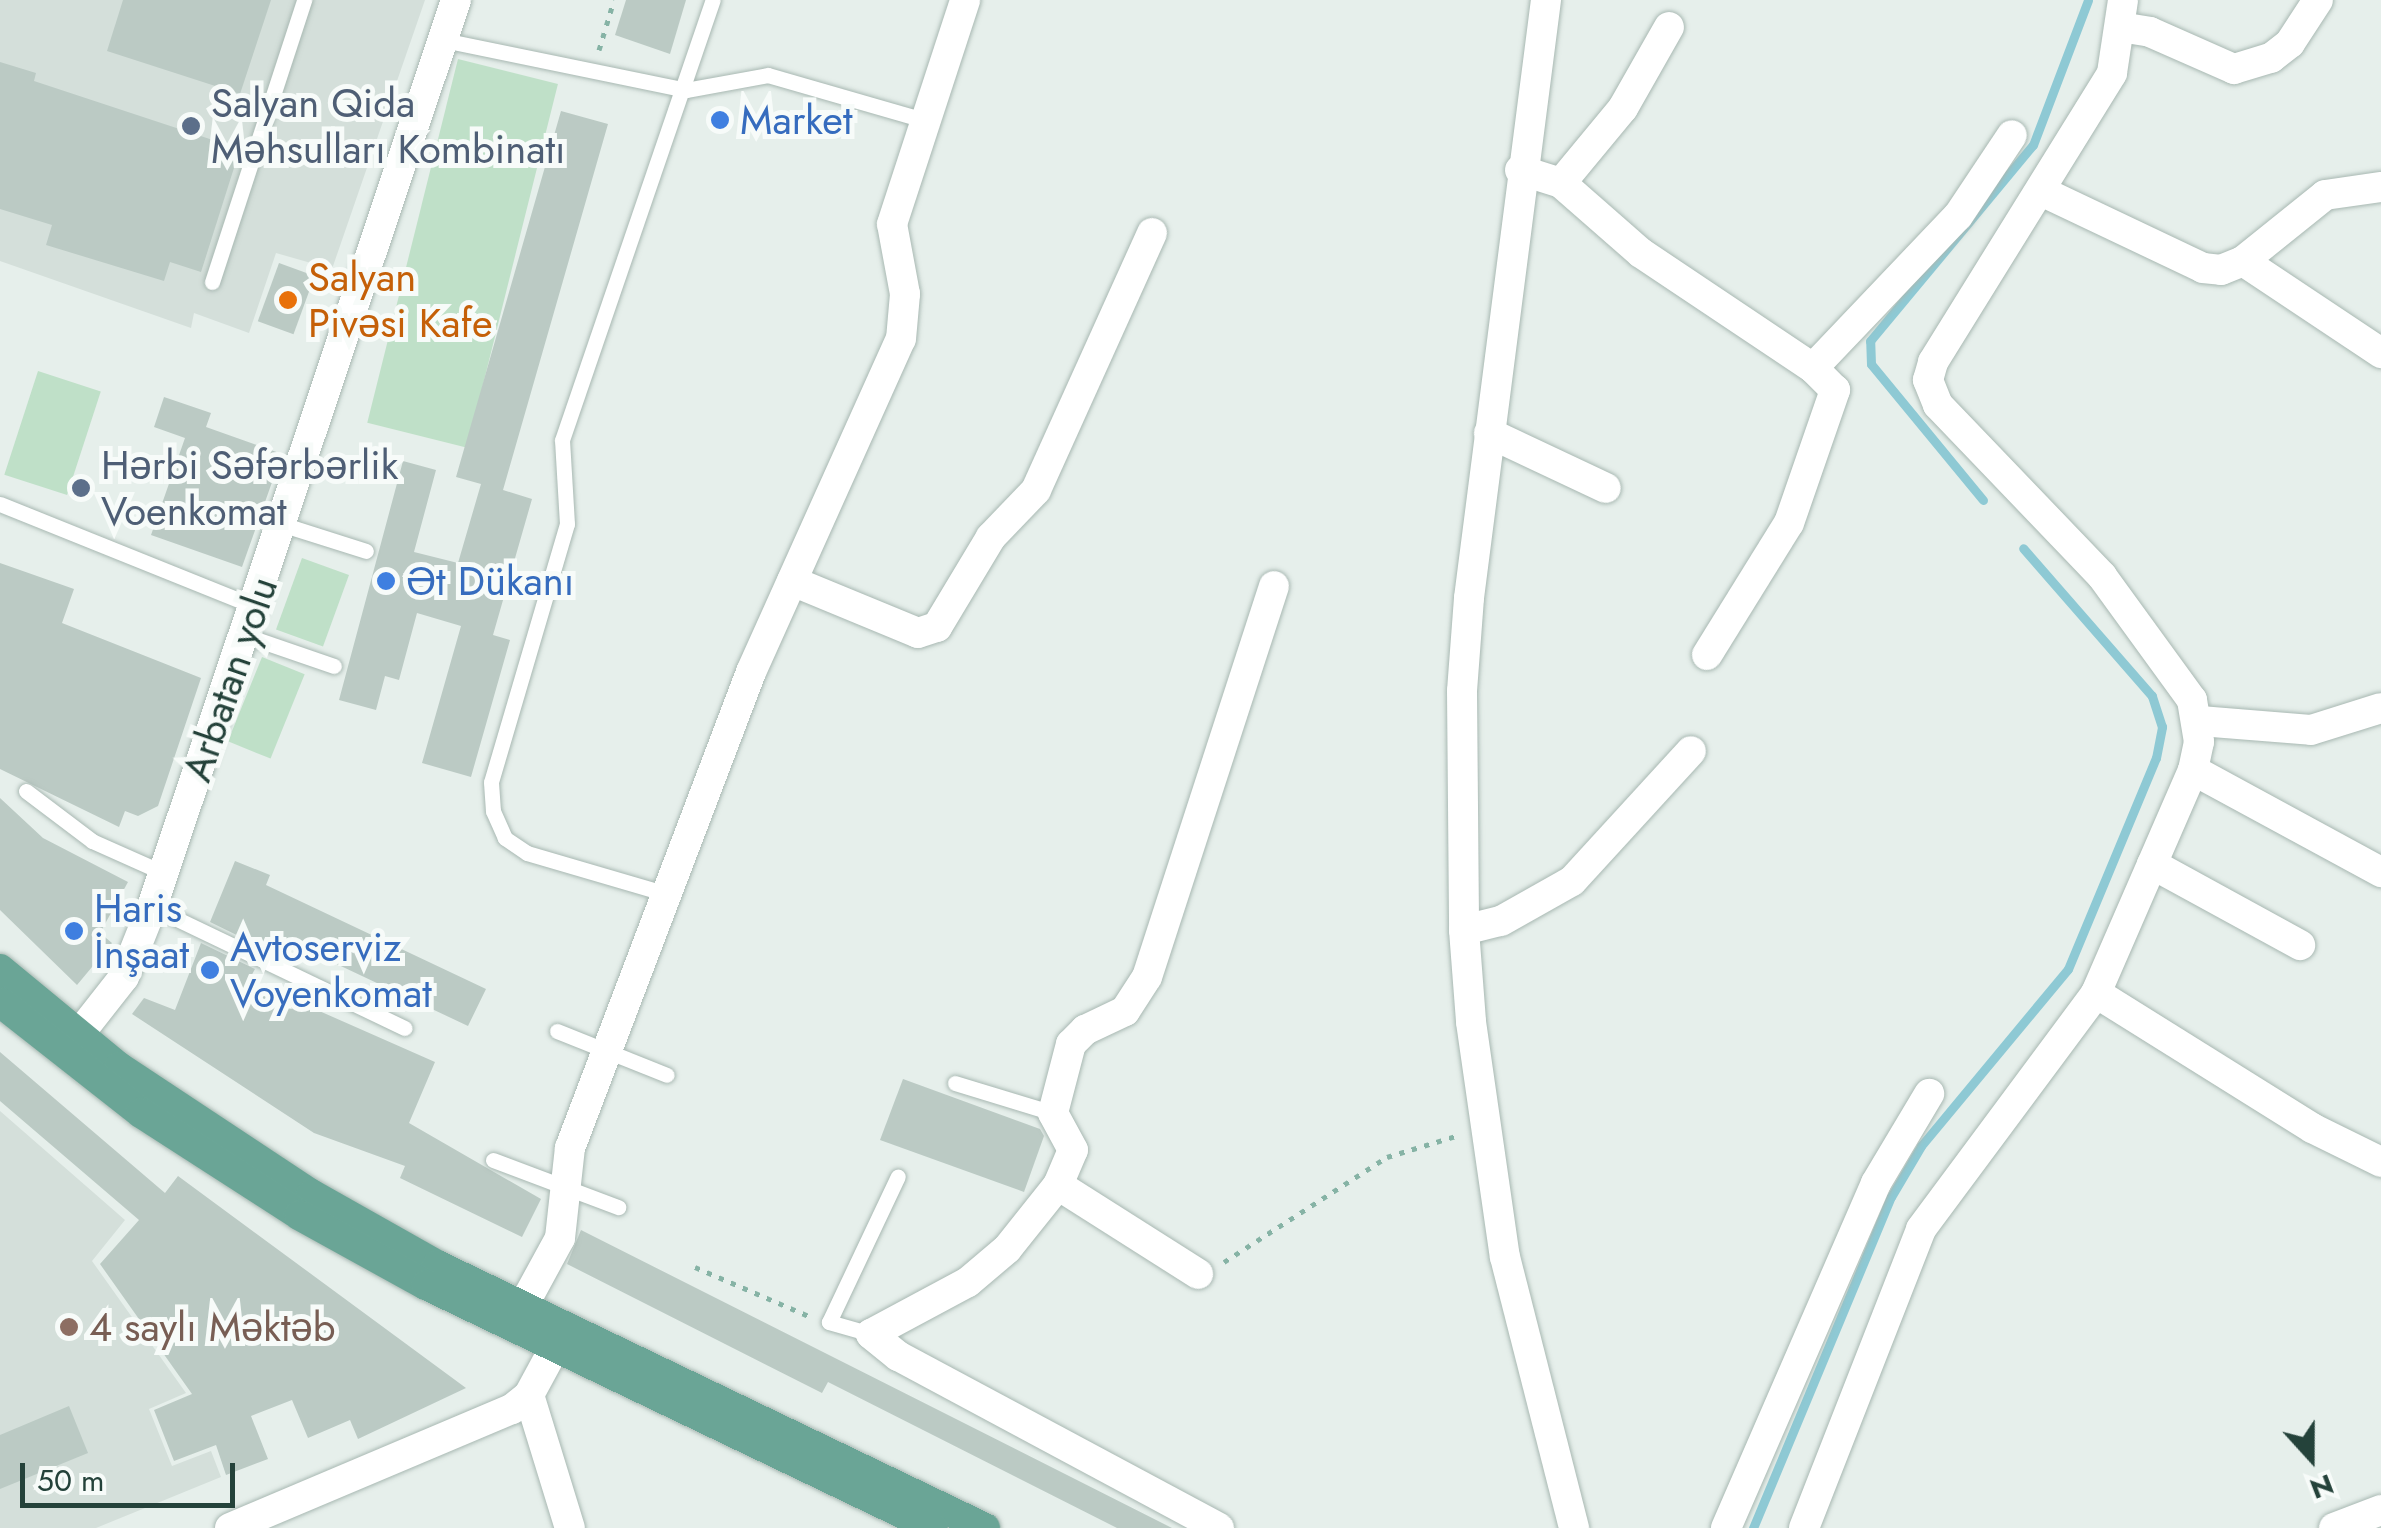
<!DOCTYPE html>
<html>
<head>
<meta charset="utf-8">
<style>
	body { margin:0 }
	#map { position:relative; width:2381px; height:1528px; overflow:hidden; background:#e6efeb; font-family:Jost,sans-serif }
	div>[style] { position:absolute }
	.built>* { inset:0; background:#d4dfda }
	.green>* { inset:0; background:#bfe0c8; transform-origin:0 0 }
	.stream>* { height:9px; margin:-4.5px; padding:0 4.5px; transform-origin:4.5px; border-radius:4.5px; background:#8ec9d4 }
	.building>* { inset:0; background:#bbcac4; transform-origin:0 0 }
	.path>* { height:5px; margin-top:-2.5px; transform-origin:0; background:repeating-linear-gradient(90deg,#86b3a5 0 5px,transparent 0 13px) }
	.roads { filter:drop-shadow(0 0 2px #a8b8b2) drop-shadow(0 0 2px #a8b8b2) }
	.service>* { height:15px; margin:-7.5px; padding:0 7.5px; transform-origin:7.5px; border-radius:7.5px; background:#fff }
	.minor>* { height:30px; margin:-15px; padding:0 15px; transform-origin:15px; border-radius:15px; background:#fff }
	.tertiary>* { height:30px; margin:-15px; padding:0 15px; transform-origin:15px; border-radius:15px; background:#fff }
	.secondary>* { height:30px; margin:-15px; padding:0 15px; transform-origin:15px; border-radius:15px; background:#fff }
	.primary>* { height:30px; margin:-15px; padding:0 15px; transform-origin:15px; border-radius:15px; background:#6aa596 }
	.dots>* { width:28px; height:28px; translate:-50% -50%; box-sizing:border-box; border:5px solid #f7fbf9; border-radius:50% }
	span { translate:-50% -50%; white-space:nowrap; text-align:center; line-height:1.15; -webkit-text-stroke:10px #f7fbf9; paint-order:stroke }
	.service-label { font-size:40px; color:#4e5e75 }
	.left { translate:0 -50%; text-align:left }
	.shop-label { font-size:40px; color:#366cbe }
	.food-label { font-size:40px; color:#c56008 }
	.street-label { font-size:40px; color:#24423a }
	.education-label { font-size:40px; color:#785e54 }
	.north { position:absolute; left:2261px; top:1408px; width:100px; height:100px; -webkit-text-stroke:8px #f7fbf9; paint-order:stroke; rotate:159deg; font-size:28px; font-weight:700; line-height:40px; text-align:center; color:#24423a }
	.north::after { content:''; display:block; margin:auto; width:35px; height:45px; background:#24423a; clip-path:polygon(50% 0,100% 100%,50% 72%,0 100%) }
	.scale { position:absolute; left:20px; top:1463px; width:215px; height:45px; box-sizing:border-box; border:5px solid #24423a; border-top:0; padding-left:12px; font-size:30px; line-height:35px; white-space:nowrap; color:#24423a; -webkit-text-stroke:8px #f7fbf9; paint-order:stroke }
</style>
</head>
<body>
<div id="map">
	<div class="built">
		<i style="clip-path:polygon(0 0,425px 0,332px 269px,276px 253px,249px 333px,194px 313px,191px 328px,0 261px)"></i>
		<i style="clip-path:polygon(0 1111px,125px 1220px,92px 1261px,186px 1393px,149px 1409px,172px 1466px,211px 1451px,221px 1477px,96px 1528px,0 1528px)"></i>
	</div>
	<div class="green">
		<i style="left:458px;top:59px;width:103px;height:375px;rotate:14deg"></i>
		<i style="left:38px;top:371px;width:66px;height:109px;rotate:18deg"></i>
		<i style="left:302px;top:558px;width:50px;height:76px;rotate:20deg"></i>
		<i style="left:262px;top:657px;width:46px;height:91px;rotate:22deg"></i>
	</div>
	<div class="stream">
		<i style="left:1983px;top:500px;width:176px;rotate:-129.5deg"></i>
		<i style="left:1871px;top:364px;width:23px;rotate:-92deg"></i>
		<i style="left:1870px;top:341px;width:255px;rotate:-50.3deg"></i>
		<i style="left:2033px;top:145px;width:155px;rotate:-69.2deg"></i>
		<i style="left:1753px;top:1528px;width:359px;rotate:-67.4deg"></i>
		<i style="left:1891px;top:1197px;width:59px;rotate:-59.5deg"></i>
		<i style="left:1921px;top:1146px;width:230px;rotate:-50.3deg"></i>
		<i style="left:2068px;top:969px;width:229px;rotate:-67.4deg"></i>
		<i style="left:2156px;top:758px;width:32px;rotate:-79deg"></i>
		<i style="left:2162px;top:727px;width:33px;rotate:-108deg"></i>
		<i style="left:2152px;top:696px;width:196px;rotate:-131.1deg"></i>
	</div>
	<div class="building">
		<i style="clip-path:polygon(123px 0,271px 0,240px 94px,107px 51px)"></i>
		<i style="clip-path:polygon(626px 0,686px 0,670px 54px,615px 35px)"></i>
		<i style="clip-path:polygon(0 62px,36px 73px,34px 81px,240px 149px,201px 272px,170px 262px,164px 281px,46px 245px,52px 225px,0 209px)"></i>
		<i style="clip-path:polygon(561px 111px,608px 124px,503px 490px,532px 499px,493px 635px,510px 640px,471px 777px,422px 763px,461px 626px,417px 613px,399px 680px,385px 676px,376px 710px,339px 700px,403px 461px,436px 470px,414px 552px,458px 563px,481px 484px,456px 477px)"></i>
		<i style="left:279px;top:263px;width:38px;height:62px;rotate:20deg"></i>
		<i style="clip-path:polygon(164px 397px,211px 413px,206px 427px,282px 454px,242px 567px,151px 535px,185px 438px,154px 427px)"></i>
		<i style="clip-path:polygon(0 563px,74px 589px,62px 623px,201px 678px,158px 806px,138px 816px,125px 811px,119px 827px,0 769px)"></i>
		<i style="clip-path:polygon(0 798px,43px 838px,128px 882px,100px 933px,112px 943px,77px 985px,0 910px)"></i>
		<i style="clip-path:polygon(235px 861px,270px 875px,266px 885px,486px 989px,468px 1026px,273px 934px,265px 949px,210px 922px)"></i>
		<i style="clip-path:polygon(201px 943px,255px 969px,249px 980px,435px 1062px,409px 1123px,541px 1199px,522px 1237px,400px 1178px,405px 1166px,314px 1133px,132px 1014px,144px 998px,175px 1010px)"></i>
		<i style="clip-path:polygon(0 1052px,165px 1193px,178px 1176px,466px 1388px,358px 1439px,350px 1420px,308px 1438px,292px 1400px,251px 1416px,268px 1459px,226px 1475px,216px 1445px,174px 1461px,154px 1410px,192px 1394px,100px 1264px,139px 1220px,0 1101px)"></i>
		<i style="clip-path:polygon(903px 1079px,1040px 1129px,1044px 1136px,1024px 1192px,880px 1140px)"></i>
		<i style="clip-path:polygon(581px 1230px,1172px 1528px,1117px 1528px,828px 1382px,822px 1393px,567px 1264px)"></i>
		<i style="clip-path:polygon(69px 1406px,88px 1453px,0 1489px,0 1435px)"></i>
	</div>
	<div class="path">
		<i style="left:599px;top:50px;width:52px;rotate:-73.3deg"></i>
		<i style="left:1224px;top:1262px;width:194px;rotate:-32.8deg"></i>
		<i style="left:1387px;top:1157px;width:75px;rotate:-17deg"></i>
		<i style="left:695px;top:1267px;width:126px;rotate:23.3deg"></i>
	</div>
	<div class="roads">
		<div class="service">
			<i style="left:443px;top:40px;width:248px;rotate:11.6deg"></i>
			<i style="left:686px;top:90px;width:83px;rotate:-10.4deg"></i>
			<i style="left:768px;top:75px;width:162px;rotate:16.1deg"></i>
			<i style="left:212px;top:282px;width:297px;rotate:-71.9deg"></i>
			<i style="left:0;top:504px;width:274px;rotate:21.9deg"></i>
			<i style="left:281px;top:524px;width:89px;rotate:17.6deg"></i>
			<i style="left:244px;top:635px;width:95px;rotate:19deg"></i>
			<i style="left:26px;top:791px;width:83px;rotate:37.1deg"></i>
			<i style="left:92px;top:841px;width:79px;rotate:24deg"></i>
			<i style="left:667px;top:894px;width:146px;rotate:-163.7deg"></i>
			<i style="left:527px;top:853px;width:27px;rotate:-146deg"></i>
			<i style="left:505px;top:838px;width:30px;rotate:-114deg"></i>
			<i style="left:493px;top:811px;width:29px;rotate:-94deg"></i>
			<i style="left:491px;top:782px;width:269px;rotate:-73.6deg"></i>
			<i style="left:567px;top:524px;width:84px;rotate:-93.4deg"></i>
			<i style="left:562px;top:440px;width:465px;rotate:-71.1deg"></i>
			<i style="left:152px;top:907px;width:280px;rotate:25.6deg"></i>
			<i style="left:557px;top:1031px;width:118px;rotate:21.8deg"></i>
			<i style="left:955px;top:1083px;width:102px;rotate:17deg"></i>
			<i style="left:493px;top:1160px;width:134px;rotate:20.6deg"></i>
			<i style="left:871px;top:1334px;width:44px;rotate:-164.1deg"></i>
			<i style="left:829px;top:1322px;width:161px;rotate:-64.7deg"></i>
		</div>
		<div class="minor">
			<i style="left:1546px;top:0;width:603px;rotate:97.34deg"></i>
			<i style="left:1469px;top:598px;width:93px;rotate:94.3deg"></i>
			<i style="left:1462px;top:691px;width:239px;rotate:89.5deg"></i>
			<i style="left:1464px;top:930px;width:92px;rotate:85.6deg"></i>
			<i style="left:1471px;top:1022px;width:237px;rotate:81.8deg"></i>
			<i style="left:1505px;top:1257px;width:280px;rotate:75.7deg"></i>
			<i style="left:2120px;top:27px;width:30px;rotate:9deg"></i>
			<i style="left:2150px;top:32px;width:92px;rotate:23.8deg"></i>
			<i style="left:2234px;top:69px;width:39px;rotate:-17deg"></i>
			<i style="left:2271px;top:58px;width:24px;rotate:-38deg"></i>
			<i style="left:2290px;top:43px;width:51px;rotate:-56.9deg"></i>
			<i style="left:1520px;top:170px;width:43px;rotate:17.6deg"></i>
			<i style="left:1561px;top:183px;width:106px;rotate:41.2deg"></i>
			<i style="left:1641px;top:253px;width:207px;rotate:33.8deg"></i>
			<i style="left:1813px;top:368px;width:210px;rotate:-46.4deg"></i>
			<i style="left:1958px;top:216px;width:97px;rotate:-56.3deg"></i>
			<i style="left:1561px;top:183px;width:97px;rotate:-50.4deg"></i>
			<i style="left:1623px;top:108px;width:93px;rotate:-60.4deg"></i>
			<i style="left:2041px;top:191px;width:179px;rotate:25.4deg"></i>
			<i style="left:2203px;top:268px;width:18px;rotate:6deg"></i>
			<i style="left:2221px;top:270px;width:24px;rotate:-22deg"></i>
			<i style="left:2243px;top:261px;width:105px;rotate:-38.8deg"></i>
			<i style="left:2325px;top:195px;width:57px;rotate:-8.1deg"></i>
			<i style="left:2243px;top:261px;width:166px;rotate:33.7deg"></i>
			<i style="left:1489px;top:433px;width:129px;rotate:25.2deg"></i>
			<i style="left:792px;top:581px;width:136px;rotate:22.4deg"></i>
			<i style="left:918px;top:633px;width:20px;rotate:-18deg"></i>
			<i style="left:937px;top:627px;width:105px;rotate:-59deg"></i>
			<i style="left:991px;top:537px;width:65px;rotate:-46.2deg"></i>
			<i style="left:1036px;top:490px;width:282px;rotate:-65.7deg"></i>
			<i style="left:1707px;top:655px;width:155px;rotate:-58.2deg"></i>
			<i style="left:1789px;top:523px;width:141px;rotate:-70.9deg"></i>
			<i style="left:1835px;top:390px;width:31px;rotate:-135deg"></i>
			<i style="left:2200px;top:721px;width:111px;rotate:4.6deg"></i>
			<i style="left:2311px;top:730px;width:73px;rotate:-17.4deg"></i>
			<i style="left:2193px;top:770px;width:214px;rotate:28.5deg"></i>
			<i style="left:2152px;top:864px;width:169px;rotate:28.7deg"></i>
			<i style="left:1464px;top:930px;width:38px;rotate:-14deg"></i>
			<i style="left:1501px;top:921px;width:81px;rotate:-29.4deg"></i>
			<i style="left:1572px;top:881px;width:176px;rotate:-47.5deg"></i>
			<i style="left:2096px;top:993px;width:255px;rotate:32deg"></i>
			<i style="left:2312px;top:1128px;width:77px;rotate:26.2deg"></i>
			<i style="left:1058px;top:1185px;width:166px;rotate:32.4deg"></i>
			<i style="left:523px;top:1306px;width:77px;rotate:-61.4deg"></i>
			<i style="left:560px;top:1238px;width:91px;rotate:-83.7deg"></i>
			<i style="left:570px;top:1148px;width:509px;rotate:-69.18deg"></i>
			<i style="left:751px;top:672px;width:365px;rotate:-65.8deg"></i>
			<i style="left:901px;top:339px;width:45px;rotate:-84.9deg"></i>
			<i style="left:905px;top:294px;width:71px;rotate:-100.5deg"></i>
			<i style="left:892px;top:224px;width:236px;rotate:-71.9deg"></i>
			<i style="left:529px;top:1395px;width:139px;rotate:72.9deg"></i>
			<i style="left:1219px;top:1528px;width:364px;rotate:-151.8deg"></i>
			<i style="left:898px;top:1356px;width:35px;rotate:-141deg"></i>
			<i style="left:871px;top:1334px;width:110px;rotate:-28.2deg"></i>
			<i style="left:968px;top:1282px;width:51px;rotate:-40.2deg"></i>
			<i style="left:1007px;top:1249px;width:82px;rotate:-51.4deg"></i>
			<i style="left:1058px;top:1185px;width:38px;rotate:-67deg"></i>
			<i style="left:1073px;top:1150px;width:42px;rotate:-118.4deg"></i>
			<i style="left:1053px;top:1113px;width:71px;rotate:-75.4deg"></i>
			<i style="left:1071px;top:1044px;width:20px;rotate:-45deg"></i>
			<i style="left:1085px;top:1030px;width:44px;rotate:-25.4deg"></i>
			<i style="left:1125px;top:1011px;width:40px;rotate:-57.1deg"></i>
			<i style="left:1147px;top:977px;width:411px;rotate:-72deg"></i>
			<i style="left:1726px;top:1528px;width:376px;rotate:-66.5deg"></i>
			<i style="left:1876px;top:1183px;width:104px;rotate:-59.2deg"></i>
			<i style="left:1804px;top:1528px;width:321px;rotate:-68.6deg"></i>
			<i style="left:1921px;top:1229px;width:294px;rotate:-53.4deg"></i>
			<i style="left:2096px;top:993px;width:243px;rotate:-66.5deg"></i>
			<i style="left:2193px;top:770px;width:29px;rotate:-78deg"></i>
			<i style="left:2199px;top:742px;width:43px;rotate:-99.5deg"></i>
			<i style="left:2192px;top:700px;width:153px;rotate:-126deg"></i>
			<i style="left:2102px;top:576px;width:237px;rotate:-133.8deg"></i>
			<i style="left:1938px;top:405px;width:27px;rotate:-112deg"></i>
			<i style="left:1928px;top:380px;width:19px;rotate:-74deg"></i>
			<i style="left:1933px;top:362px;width:340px;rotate:-58.2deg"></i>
			<i style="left:2112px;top:73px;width:74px;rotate:-81.4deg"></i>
			<i style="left:2334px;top:1528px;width:50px;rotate:-21deg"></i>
		</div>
		<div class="tertiary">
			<i style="left:230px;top:1528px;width:306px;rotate:-22.9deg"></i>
			<i style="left:512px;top:1409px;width:22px;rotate:-39deg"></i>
			<i style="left:529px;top:1395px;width:55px;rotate:-61.6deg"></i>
		</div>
		<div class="secondary">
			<i style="left:65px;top:1052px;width:95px;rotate:-51.8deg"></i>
			<i style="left:124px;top:977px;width:75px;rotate:-68.2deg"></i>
			<i style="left:152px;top:907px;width:957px;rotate:-71.47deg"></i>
		</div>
		<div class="primary">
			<i style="left:0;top:969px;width:154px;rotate:39.5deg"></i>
			<i style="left:119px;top:1067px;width:230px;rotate:33.5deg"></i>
			<i style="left:311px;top:1194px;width:145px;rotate:29.4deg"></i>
			<i style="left:437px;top:1265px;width:608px;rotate:25.64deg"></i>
			<i style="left:0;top:1002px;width:179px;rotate:38.2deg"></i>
			<i style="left:141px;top:1113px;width:188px;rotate:32.8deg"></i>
			<i style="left:299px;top:1215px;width:145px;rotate:28.9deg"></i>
			<i style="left:426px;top:1285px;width:562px;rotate:25.61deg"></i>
		</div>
	</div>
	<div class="dots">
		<i style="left:720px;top:120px;background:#3f7fe0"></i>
		<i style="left:191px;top:126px;background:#5c6f8a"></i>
		<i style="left:288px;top:300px;background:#e8710a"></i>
		<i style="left:81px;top:488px;background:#5c6f8a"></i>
		<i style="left:386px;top:581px;background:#3f7fe0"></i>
		<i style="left:74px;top:931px;background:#3f7fe0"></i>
		<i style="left:210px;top:970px;background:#3f7fe0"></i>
		<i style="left:69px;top:1327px;background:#8d6e63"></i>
	</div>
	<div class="service-label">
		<span class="left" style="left:211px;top:126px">Salyan Qida<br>Məhsulları Kombinatı</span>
		<span class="left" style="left:101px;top:488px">Hərbi Səfərbərlik<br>Voenkomat</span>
	</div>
	<div class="shop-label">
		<span class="left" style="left:740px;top:120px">Market</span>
		<span class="left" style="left:406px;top:581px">Ət Dükanı</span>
		<span class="left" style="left:94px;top:931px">Haris<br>İnşaat</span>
		<span class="left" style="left:230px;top:970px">Avtoserviz<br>Voyenkomat</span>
	</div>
	<div class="food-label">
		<span class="left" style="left:308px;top:300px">Salyan<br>Pivəsi Kafe</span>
	</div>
	<div class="street-label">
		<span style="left:230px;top:679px;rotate:-71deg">Arbatan yolu</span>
	</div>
	<div class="education-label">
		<span class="left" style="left:89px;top:1327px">4 saylı Məktəb</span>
	</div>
	<div class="north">N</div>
	<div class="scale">50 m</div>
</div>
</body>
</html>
